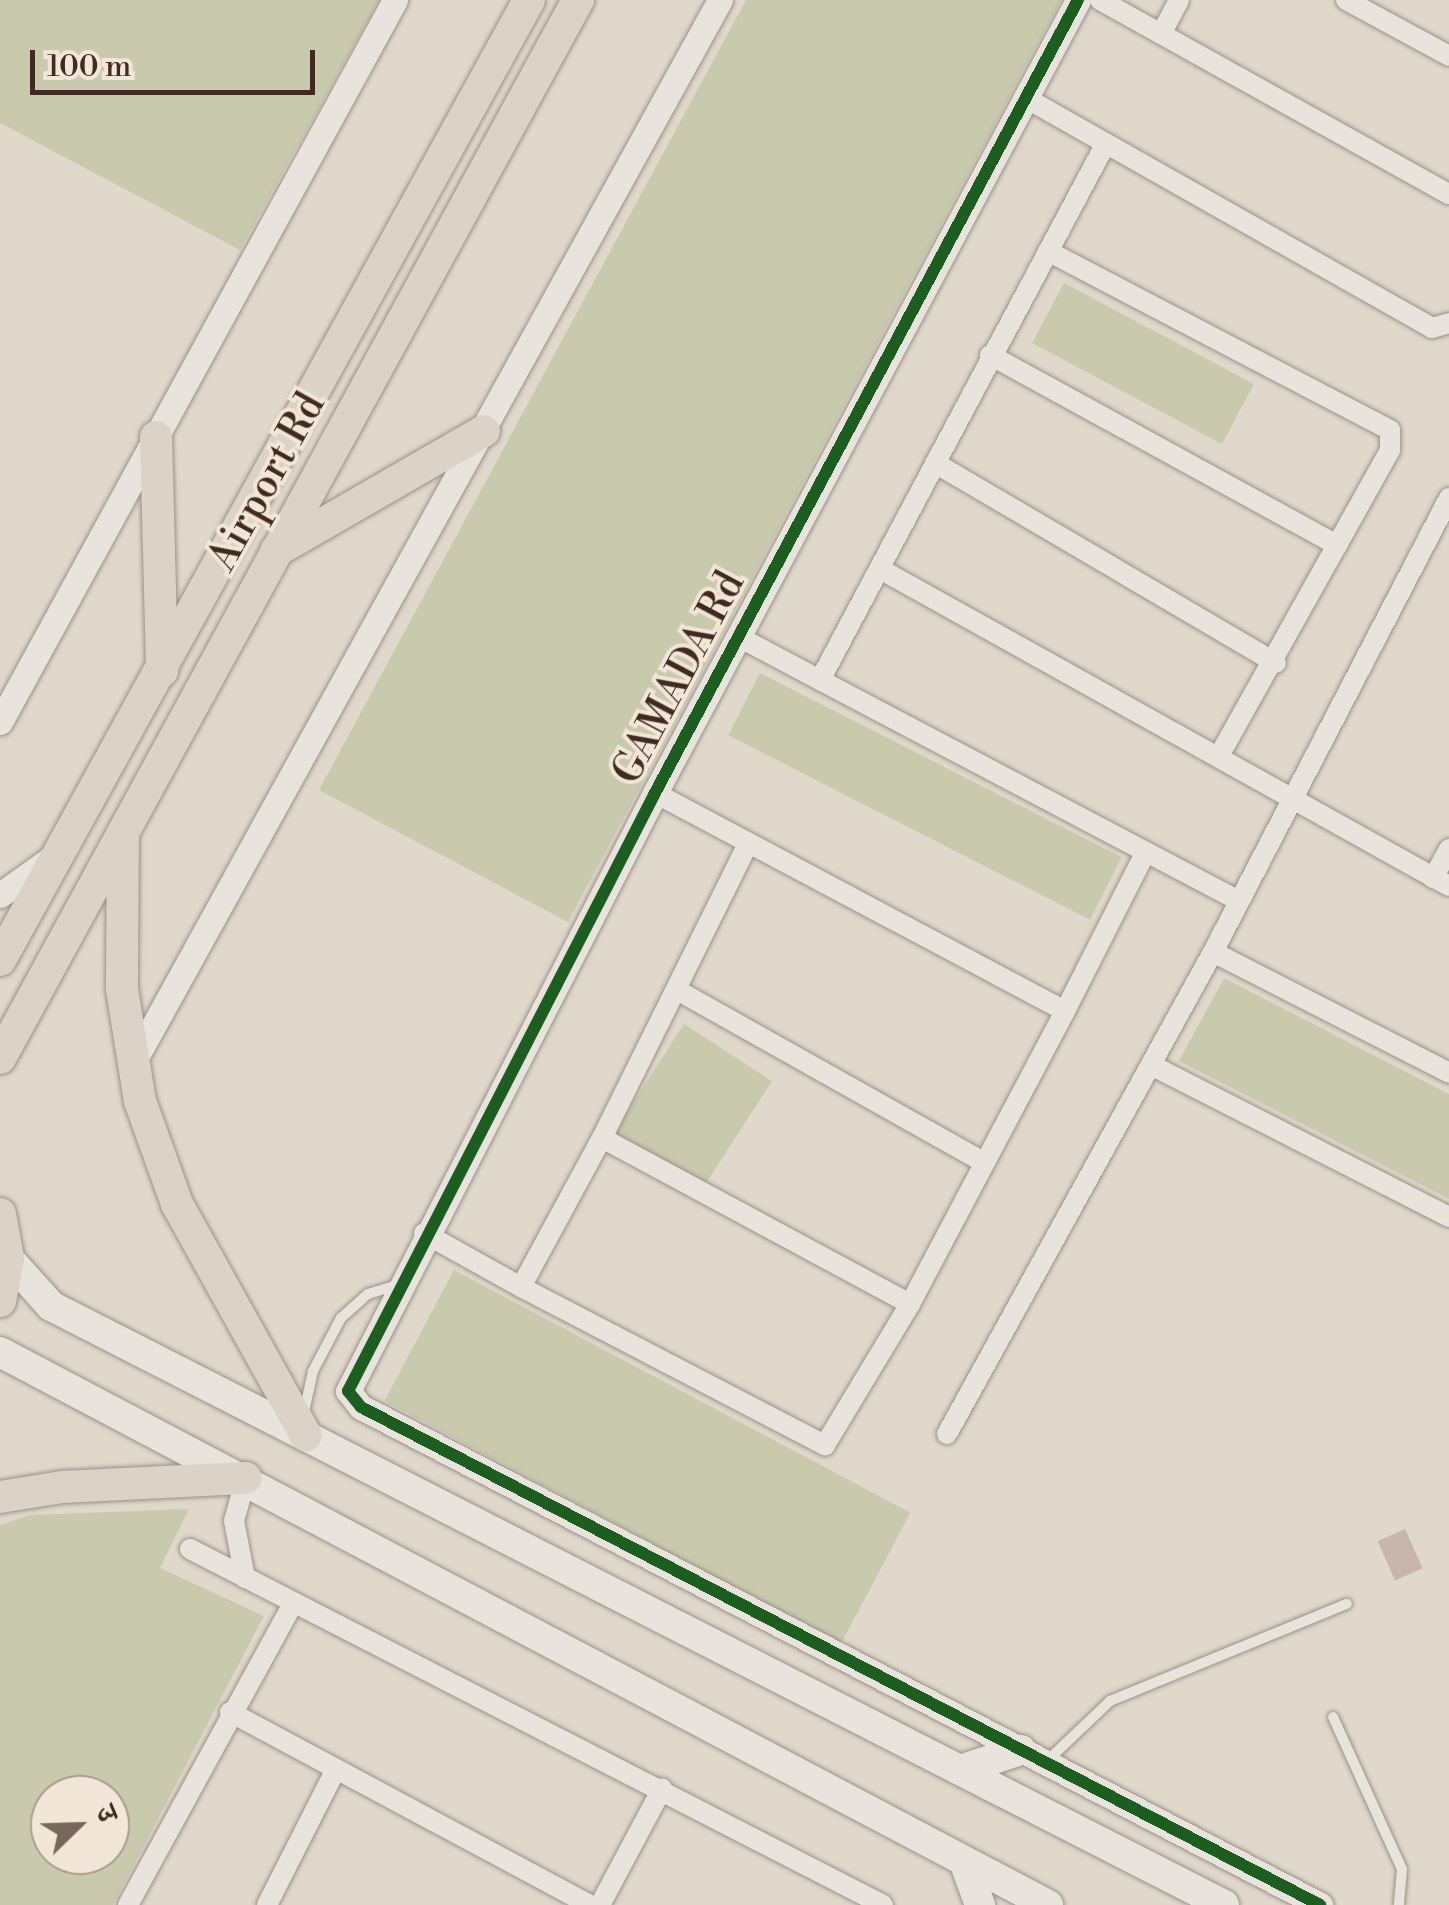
<!DOCTYPE html>
<html>
<head>
<meta charset="utf-8">
<style>
	body { margin:0 }
	#map { position:relative; width:1449px; height:1905px; overflow:hidden; background:#e0d8cb; font-family:"Libre Bodoni","Noto Serif Devanagari",serif }
	div>[style] { position:absolute }
	.green>* { inset:0; background:#c9caad; transform-origin:0 0 }
	.building>* { inset:0; background:#c8b6ae; transform-origin:0 0 }
	.roads { filter:drop-shadow(0 0 2px #9a928a) drop-shadow(0 0 2px #9a928a) }
	.service>* { height:10px; margin:-5px; padding:0 5px; transform-origin:5px; border-radius:5px; background:#e8e3dc }
	.minor>* { height:20px; margin:-10px; padding:0 10px; transform-origin:10px; border-radius:10px; background:#e8e3dc }
	.tertiary>* { height:25px; margin:-12.5px; padding:0 12.5px; transform-origin:12.5px; border-radius:12.5px; background:#e8e3dc }
	.secondary>* { height:30px; margin:-15px; padding:0 15px; transform-origin:15px; border-radius:15px; background:#e8e3dc }
	.primary>* { height:32px; margin:-16px; padding:0 16px; transform-origin:16px; border-radius:16px; background:#dbd3c8 }
	.cycleway>* { height:12px; margin:-6px; padding:0 6px; transform-origin:6px; border-radius:6px; background:#1b5e20 }
	span { translate:-50% -50%; white-space:nowrap; text-align:center; line-height:1.15; -webkit-text-stroke:8px #f1e6d7; paint-order:stroke }
	.street-label { font-size:40px; color:#402a22 }
	.north { position:absolute; left:30px; top:1775px; width:100px; height:100px; box-sizing:border-box; background:#f1e6d7; border:2px solid #aa9b8f; border-radius:50%; rotate:67deg; font-size:28px; font-weight:700; line-height:40px; text-align:center; color:#402a22 }
	.north::after { content:''; display:block; margin:auto; width:35px; height:45px; background:#78675d; clip-path:polygon(50% 0,100% 100%,50% 72%,0 100%) }
	.scale { position:absolute; left:30px; top:50px; width:285px; height:45px; box-sizing:border-box; border:5px solid #402a22; border-top:0; padding-left:12px; font-size:30px; line-height:35px; white-space:nowrap; color:#402a22; -webkit-text-stroke:8px #f1e6d7; paint-order:stroke }
</style>
</head>
<body>
<div id="map">
	<div class="green">
		<i style="clip-path:polygon(0 0,379px 0,240px 250px,0 123px)"></i>
		<i style="clip-path:polygon(746px 0,1061px 0,568px 922px,319px 790px)"></i>
		<i style="left:1064px;top:283px;width:215px;height:68px;rotate:28deg"></i>
		<i style="left:760px;top:673px;width:406px;height:70px;rotate:27deg"></i>
		<i style="clip-path:polygon(1224px 978px,1449px 1094px,1449px 1199px,1179px 1061px)"></i>
		<i style="left:684px;top:1024px;width:105px;height:129px;rotate:33deg"></i>
		<i style="left:454px;top:1270px;width:517px;height:148px;rotate:28deg"></i>
		<i style="clip-path:polygon(evenodd,189px 1509px,160px 1568px,264px 1616px,113px 1905px,0 1905px,0 1525px,30px 1515px,189px 1509px,50px 1795px,110px 1795px,110px 1855px,50px 1855px,50px 1795px)"></i>
	</div>
	<div class="building">
		<i style="left:1405px;top:1529px;width:43px;height:30px;rotate:66deg"></i>
	</div>
	<div class="roads">
		<div class="service">
			<i style="left:304px;top:1412px;width:42px;rotate:-77.6deg"></i>
			<i style="left:313px;top:1371px;width:60px;rotate:-62.2deg"></i>
			<i style="left:341px;top:1318px;width:36px;rotate:-42deg"></i>
			<i style="left:368px;top:1294px;width:30px;rotate:-17deg"></i>
			<i style="left:1333px;top:1717px;width:167px;rotate:65.6deg"></i>
			<i style="left:1402px;top:1869px;width:36px;rotate:95deg"></i>
			<i style="left:1046px;top:1762px;width:88px;rotate:-43.6deg"></i>
			<i style="left:1110px;top:1701px;width:256px;rotate:-22.3deg"></i>
		</div>
		<div class="minor">
			<i style="left:1100px;top:0;width:399px;rotate:29.1deg"></i>
			<i style="left:1346px;top:0;width:117px;rotate:28.5deg"></i>
			<i style="left:1161px;top:34px;width:38px;rotate:-62deg"></i>
			<i style="left:1024px;top:97px;width:469px;rotate:29.5deg"></i>
			<i style="left:1432px;top:328px;width:18px;rotate:-16deg"></i>
			<i style="left:990px;top:355px;width:396px;rotate:28.7deg"></i>
			<i style="left:1337px;top:545px;width:109px;rotate:-60.8deg"></i>
			<i style="left:1390px;top:450px;width:20px;rotate:-90deg"></i>
			<i style="left:1390px;top:430px;width:386px;rotate:-152.4deg"></i>
			<i style="left:935px;top:463px;width:395px;rotate:30.4deg"></i>
			<i style="left:880px;top:569px;width:651px;rotate:29.12deg"></i>
			<i style="left:739px;top:637px;width:92px;rotate:28deg"></i>
			<i style="left:820px;top:680px;width:606px;rotate:-61.96deg"></i>
			<i style="left:820px;top:680px;width:474px;rotate:27.8deg"></i>
			<i style="left:1219px;top:756px;width:242px;rotate:-60.8deg"></i>
			<i style="left:1433px;top:878px;width:33px;rotate:-61deg"></i>
			<i style="left:1213px;top:952px;width:265px;rotate:27.1deg"></i>
			<i style="left:677px;top:990px;width:351px;rotate:29.3deg"></i>
			<i style="left:1065px;top:1011px;width:175px;rotate:-63.1deg"></i>
			<i style="left:1151px;top:1065px;width:335px;rotate:27deg"></i>
			<i style="left:602px;top:1138px;width:326px;rotate:-63.6deg"></i>
			<i style="left:424px;top:1233px;width:111px;rotate:29.1deg"></i>
			<i style="left:521px;top:1287px;width:170px;rotate:-61.5deg"></i>
			<i style="left:602px;top:1138px;width:350px;rotate:28.3deg"></i>
			<i style="left:910px;top:1304px;width:331px;rotate:-62.1deg"></i>
			<i style="left:1065px;top:1011px;width:464px;rotate:-152deg"></i>
			<i style="left:521px;top:1287px;width:343px;rotate:27.5deg"></i>
			<i style="left:825px;top:1445px;width:165px;rotate:-58.9deg"></i>
			<i style="left:947px;top:1434px;width:551px;rotate:-61.11deg"></i>
			<i style="left:1213px;top:952px;width:512px;rotate:-62.53deg"></i>
			<i style="left:190px;top:1549px;width:779px;rotate:27.19deg"></i>
			<i style="left:245px;top:1578px;width:58px;rotate:-100.9deg"></i>
			<i style="left:234px;top:1521px;width:45px;rotate:-74.4deg"></i>
			<i style="left:230px;top:1712px;width:408px;rotate:28.2deg"></i>
			<i style="left:128px;top:1905px;width:344px;rotate:-61.3deg"></i>
			<i style="left:267px;top:1905px;width:150px;rotate:-63.1deg"></i>
			<i style="left:600px;top:1905px;width:132px;rotate:-61.9deg"></i>
		</div>
		<div class="tertiary">
			<i style="left:1078px;top:0;width:899px;rotate:118.08deg"></i>
			<i style="left:655px;top:793px;width:672px;rotate:117.17deg"></i>
			<i style="left:348px;top:1391px;width:21px;rotate:51deg"></i>
			<i style="left:361px;top:1407px;width:1081px;rotate:27.44deg"></i>
			<i style="left:0;top:722px;width:823px;rotate:-61.32deg"></i>
			<i style="left:0;top:895px;width:65px;rotate:-35.6deg"></i>
			<i style="left:134px;top:1061px;width:1212px;rotate:-61.09deg"></i>
		</div>
		<div class="secondary">
			<i style="left:8px;top:1258px;width:64px;rotate:48.1deg"></i>
			<i style="left:51px;top:1306px;width:1317px;rotate:27.05deg"></i>
			<i style="left:0;top:1352px;width:1185px;rotate:27.82deg"></i>
			<i style="left:960px;top:1770px;width:64px;rotate:-18.2deg"></i>
			<i style="left:964px;top:1861px;width:47px;rotate:70deg"></i>
		</div>
		<div class="primary">
			<i style="left:156px;top:437px;width:234px;rotate:88.5deg"></i>
			<i style="left:276px;top:551px;width:240px;rotate:-30deg"></i>
			<i style="left:123px;top:833px;width:156px;rotate:90.4deg"></i>
			<i style="left:122px;top:989px;width:113px;rotate:80.9deg"></i>
			<i style="left:140px;top:1101px;width:109px;rotate:70.2deg"></i>
			<i style="left:177px;top:1204px;width:265px;rotate:60.9deg"></i>
			<i style="left:0;top:960px;width:1096px;rotate:-61.14deg"></i>
			<i style="left:0;top:1058px;width:1206px;rotate:-61.35deg"></i>
			<i style="left:0;top:1214px;width:45px;rotate:79.7deg"></i>
			<i style="left:8px;top:1258px;width:44px;rotate:100.5deg"></i>
			<i style="left:0;top:1497px;width:63px;rotate:-9.2deg"></i>
			<i style="left:62px;top:1487px;width:184px;rotate:-2.8deg"></i>
		</div>
	</div>
	<div class="cycleway">
		<i style="left:1078px;top:0;width:899px;rotate:118.08deg"></i>
		<i style="left:655px;top:793px;width:672px;rotate:117.17deg"></i>
		<i style="left:348px;top:1391px;width:21px;rotate:51deg"></i>
		<i style="left:361px;top:1407px;width:1081px;rotate:27.44deg"></i>
	</div>
	<div class="street-label">
		<span style="left:267px;top:482px;rotate:-61deg">Airport Rd</span>
		<span style="left:679px;top:678px;rotate:-62deg">GAMADA Rd</span>
	</div>
	<div class="north">उ</div>
	<div class="scale">100 m</div>
</div>
</body>
</html>
